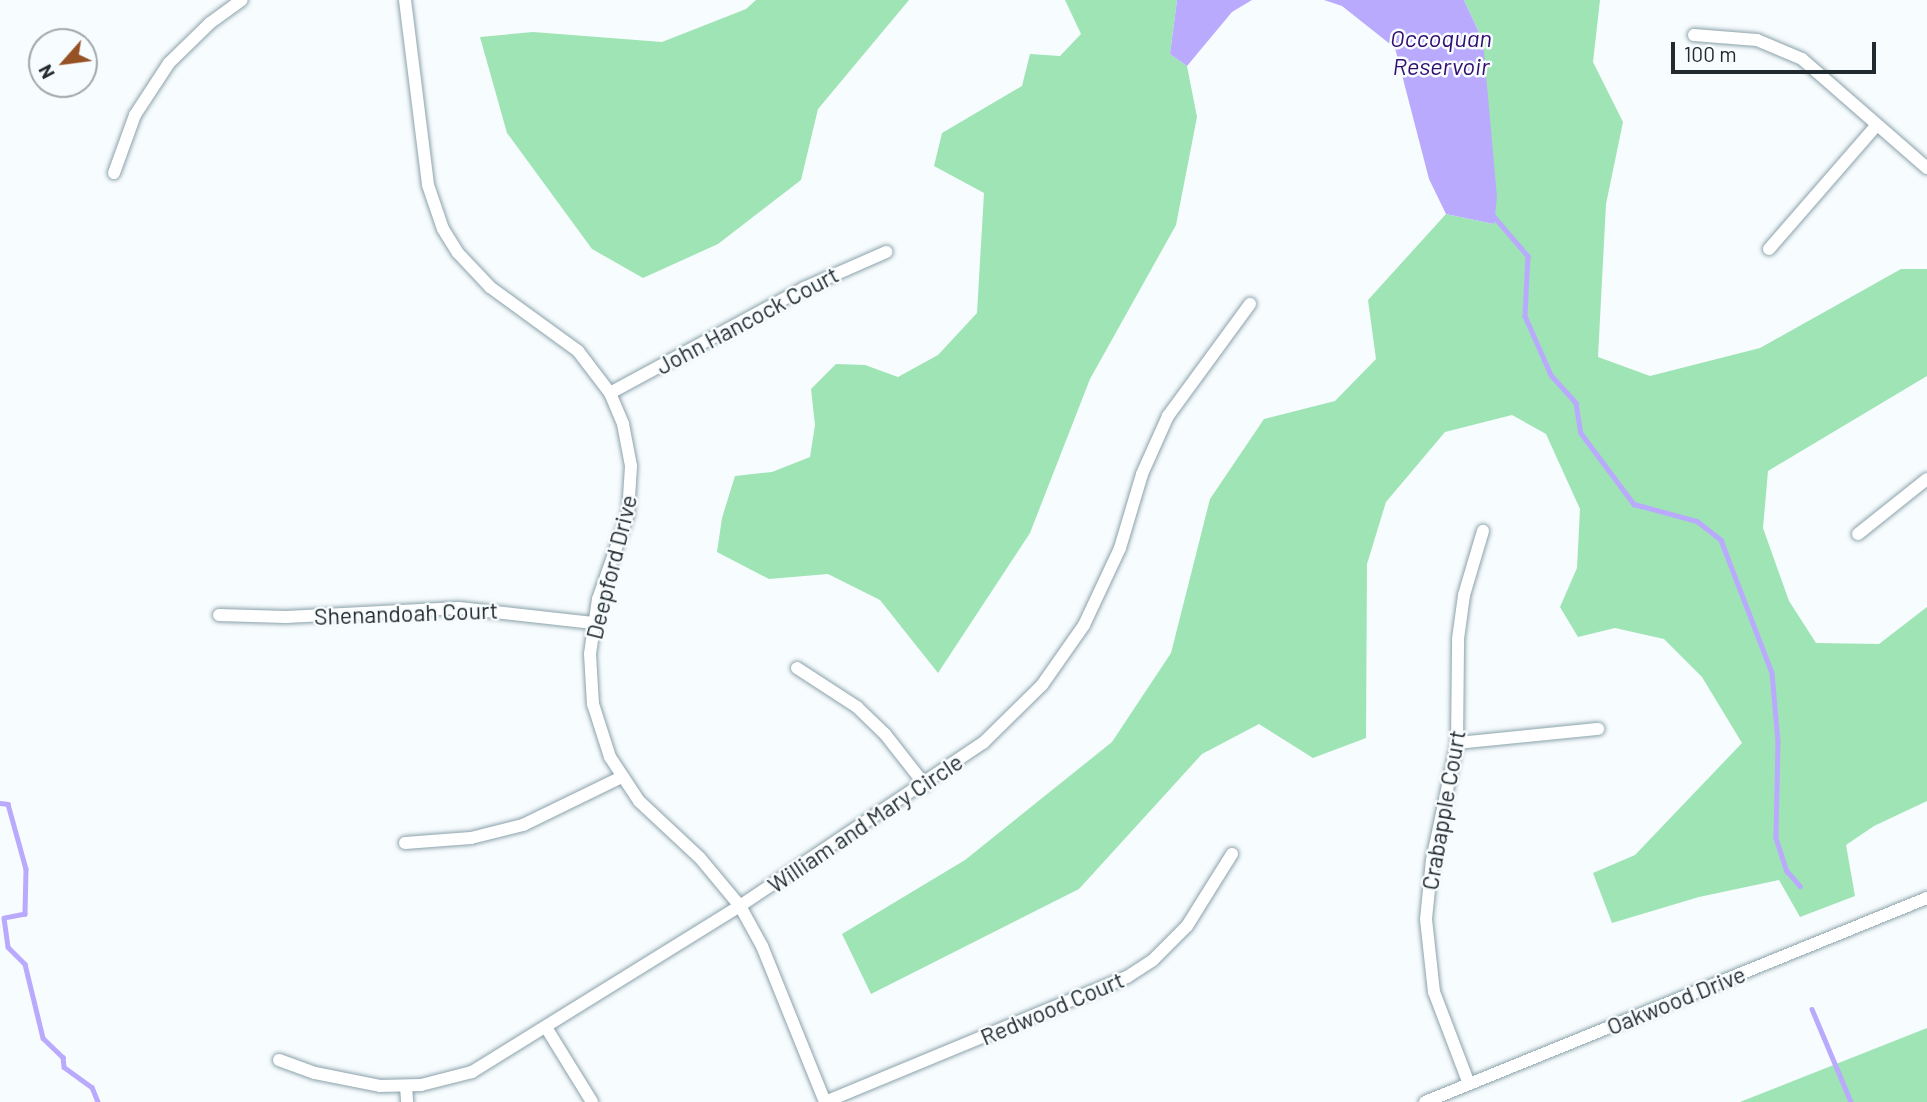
<!DOCTYPE html>
<html>
<head>
<meta charset="utf-8">
<style>
	body { margin:0 }
	#map { position:relative; width:1927px; height:1102px; overflow:hidden; background:#f7fcfe; font-family:Barlow,sans-serif }
	div>[style] { position:absolute }
	.green>* { inset:0; background:#9ee4b5 }
	.water>* { inset:0; background:#baaafd }
	.stream>* { height:4.5px; margin:-2.25px; padding:0 2.25px; transform-origin:2.25px; border-radius:2.25px; background:#baaafd }
	.roads { filter:drop-shadow(0 0 2px #8ba2ab) drop-shadow(0 0 2px #8ba2ab) }
	.minor>* { height:12px; margin:-6px; padding:0 6px; transform-origin:6px; border-radius:6px; background:#fff }
	span { translate:-50% -50%; white-space:nowrap; text-align:center; line-height:1.15; -webkit-text-stroke:5px #f7fcfe; paint-order:stroke }
	.street-label { font-size:23px; color:#212a2e }
	.water-label { font-size:24px; color:#330d6e; font-style:italic }
	.north { position:absolute; left:28px; top:28px; width:70px; height:70px; box-sizing:border-box; background:#f7fcfe; border:2px solid #a1a8ab; border-radius:50%; rotate:242deg; font-size:19px; font-weight:700; line-height:28px; text-align:center; color:#212a2e }
	.north::after { content:''; display:block; margin:auto; width:24px; height:32px; background:#965225; clip-path:polygon(50% 0,100% 100%,50% 72%,0 100%) }
	.scale { position:absolute; left:1671px; top:42px; width:205px; height:32px; box-sizing:border-box; border:4px solid #212a2e; border-top:0; padding-left:9px; font-size:21px; line-height:24px; white-space:nowrap; color:#212a2e; -webkit-text-stroke:5px #f7fcfe; paint-order:stroke }
</style>
</head>
<body>
<div id="map">
	<div class="green">
		<i style="clip-path:polygon(756px 0,909px 0,818px 109px,801px 180px,718px 244px,643px 278px,592px 249px,507px 133px,480px 37px,533px 32px,662px 42px,746px 9px)"></i>
		<i style="clip-path:polygon(1065px 0,1177px 0,1170px 54px,1187px 66px,1197px 117px,1176px 225px,1090px 379px,1030px 533px,938px 673px,880px 600px,828px 574px,769px 579px,717px 552px,722px 518px,735px 476px,772px 472px,810px 457px,815px 425px,811px 389px,836px 364px,865px 365px,898px 377px,938px 355px,977px 313px,984px 193px,934px 166px,942px 133px,1022px 86px,1030px 54px,1060px 56px,1081px 34px)"></i>
		<i style="clip-path:polygon(1464px 0,1600px 0,1593px 62px,1623px 122px,1606px 204px,1598px 357px,1650px 376px,1760px 348px,1901px 269px,1927px 269px,1927px 376px,1768px 471px,1763px 528px,1789px 601px,1816px 643px,1879px 644px,1927px 607px,1927px 801px,1874px 826px,1846px 845px,1855px 896px,1800px 917px,1779px 880px,1699px 897px,1612px 923px,1593px 873px,1635px 855px,1742px 743px,1702px 677px,1664px 639px,1615px 628px,1578px 637px,1560px 607px,1577px 568px,1580px 509px,1546px 434px,1512px 415px,1445px 432px,1386px 502px,1367px 564px,1366px 738px,1313px 758px,1259px 724px,1202px 754px,1079px 889px,871px 994px,842px 934px,965px 860px,1112px 742px,1171px 653px,1210px 499px,1264px 419px,1335px 401px,1376px 359px,1368px 300px,1446px 214px,1494px 224px,1483px 41px)"></i>
		<i style="clip-path:polygon(1927px 1028px,1927px 1102px,1740px 1102px)"></i>
	</div>
	<div class="water">
		<i style="clip-path:polygon(1177px 0,1252px 0,1232px 12px,1187px 66px,1170px 54px)"></i>
		<i style="clip-path:polygon(1324px 0,1464px 0,1483px 41px,1497px 197px,1494px 224px,1446px 214px,1429px 179px,1395px 48px,1342px 6px)"></i>
	</div>
	<div class="stream">
		<i style="left:1491px;top:213px;width:57px;rotate:49.3deg"></i>
		<i style="left:1528px;top:256px;width:60px;rotate:92.9deg"></i>
		<i style="left:1525px;top:316px;width:64px;rotate:66.2deg"></i>
		<i style="left:1551px;top:375px;width:38px;rotate:48deg"></i>
		<i style="left:1576px;top:403px;width:30px;rotate:81deg"></i>
		<i style="left:1581px;top:433px;width:89px;rotate:53.3deg"></i>
		<i style="left:1634px;top:504px;width:65px;rotate:15.1deg"></i>
		<i style="left:1697px;top:521px;width:31px;rotate:38deg"></i>
		<i style="left:1721px;top:540px;width:142px;rotate:69deg"></i>
		<i style="left:1772px;top:673px;width:68px;rotate:85deg"></i>
		<i style="left:1778px;top:741px;width:97px;rotate:91.2deg"></i>
		<i style="left:1776px;top:838px;width:35px;rotate:72deg"></i>
		<i style="left:1787px;top:871px;width:20px;rotate:49deg"></i>
		<i style="left:0;top:803px;width:8px;rotate:7deg"></i>
		<i style="left:8px;top:804px;width:67px;rotate:74.5deg"></i>
		<i style="left:26px;top:869px;width:45px;rotate:91.3deg"></i>
		<i style="left:25px;top:914px;width:21px;rotate:169deg"></i>
		<i style="left:4px;top:918px;width:29px;rotate:82deg"></i>
		<i style="left:8px;top:947px;width:24px;rotate:45deg"></i>
		<i style="left:25px;top:964px;width:76px;rotate:76.3deg"></i>
		<i style="left:43px;top:1038px;width:28px;rotate:44deg"></i>
		<i style="left:63px;top:1057px;width:10px;rotate:84deg"></i>
		<i style="left:64px;top:1067px;width:34px;rotate:36deg"></i>
		<i style="left:92px;top:1087px;width:16px;rotate:68deg"></i>
		<i style="left:1812px;top:1009px;width:101px;rotate:67.2deg"></i>
	</div>
	<div class="roads">
		<div class="minor">
			<i style="left:405px;top:0;width:186px;rotate:82.9deg"></i>
			<i style="left:428px;top:185px;width:46px;rotate:71.2deg"></i>
			<i style="left:443px;top:229px;width:28px;rotate:58deg"></i>
			<i style="left:458px;top:253px;width:47px;rotate:46.7deg"></i>
			<i style="left:490px;top:287px;width:109px;rotate:36deg"></i>
			<i style="left:578px;top:351px;width:53px;rotate:52.7deg"></i>
			<i style="left:610px;top:393px;width:34px;rotate:67deg"></i>
			<i style="left:623px;top:424px;width:43px;rotate:79.2deg"></i>
			<i style="left:631px;top:466px;width:48px;rotate:93.6deg"></i>
			<i style="left:628px;top:514px;width:90px;rotate:109.4deg"></i>
			<i style="left:598px;top:599px;width:56px;rotate:98.3deg"></i>
			<i style="left:590px;top:654px;width:50px;rotate:86.6deg"></i>
			<i style="left:593px;top:704px;width:56px;rotate:72.2deg"></i>
			<i style="left:610px;top:757px;width:53px;rotate:56.6deg"></i>
			<i style="left:639px;top:801px;width:83px;rotate:43.1deg"></i>
			<i style="left:700px;top:858px;width:62px;rotate:50.2deg"></i>
			<i style="left:740px;top:906px;width:46px;rotate:61.2deg"></i>
			<i style="left:762px;top:946px;width:168px;rotate:68deg"></i>
			<i style="left:1694px;top:35px;width:63px;rotate:4.5deg"></i>
			<i style="left:1757px;top:40px;width:49px;rotate:22.9deg"></i>
			<i style="left:1802px;top:59px;width:166px;rotate:41.1deg"></i>
			<i style="left:114px;top:173px;width:62px;rotate:-70.1deg"></i>
			<i style="left:135px;top:115px;width:62px;rotate:-56.8deg"></i>
			<i style="left:169px;top:63px;width:57px;rotate:-44.3deg"></i>
			<i style="left:210px;top:23px;width:39px;rotate:-36deg"></i>
			<i style="left:1769px;top:249px;width:162px;rotate:-49deg"></i>
			<i style="left:610px;top:393px;width:221px;rotate:-28.4deg"></i>
			<i style="left:804px;top:288px;width:90px;rotate:-23.7deg"></i>
			<i style="left:1858px;top:534px;width:88px;rotate:-38.6deg"></i>
			<i style="left:219px;top:615px;width:67px;rotate:1.7deg"></i>
			<i style="left:286px;top:617px;width:173px;rotate:-3deg"></i>
			<i style="left:459px;top:608px;width:135px;rotate:6.4deg"></i>
			<i style="left:797px;top:668px;width:72px;rotate:33deg"></i>
			<i style="left:857px;top:707px;width:39px;rotate:44deg"></i>
			<i style="left:885px;top:734px;width:65px;rotate:51.9deg"></i>
			<i style="left:1457px;top:743px;width:142px;rotate:-5.7deg"></i>
			<i style="left:405px;top:843px;width:66px;rotate:-4.3deg"></i>
			<i style="left:471px;top:838px;width:54px;rotate:-14deg"></i>
			<i style="left:523px;top:825px;width:110px;rotate:-25.9deg"></i>
			<i style="left:547px;top:1029px;width:86px;rotate:58.3deg"></i>
			<i style="left:279px;top:1060px;width:38px;rotate:20deg"></i>
			<i style="left:315px;top:1073px;width:66px;rotate:11.3deg"></i>
			<i style="left:380px;top:1086px;width:41px;rotate:-1.4deg"></i>
			<i style="left:421px;top:1085px;width:53px;rotate:-14.3deg"></i>
			<i style="left:472px;top:1072px;width:315px;rotate:-31.8deg"></i>
			<i style="left:740px;top:906px;width:293px;rotate:-33.9deg"></i>
			<i style="left:983px;top:743px;width:83px;rotate:-44.5deg"></i>
			<i style="left:1042px;top:685px;width:73px;rotate:-55deg"></i>
			<i style="left:1084px;top:625px;width:85px;rotate:-64.9deg"></i>
			<i style="left:1120px;top:548px;width:77px;rotate:-73.4deg"></i>
			<i style="left:1142px;top:474px;width:64px;rotate:-65.9deg"></i>
			<i style="left:1168px;top:416px;width:139px;rotate:-53.8deg"></i>
			<i style="left:1469px;top:1084px;width:98px;rotate:-110.8deg"></i>
			<i style="left:1434px;top:992px;width:73px;rotate:-96.3deg"></i>
			<i style="left:1426px;top:919px;width:59px;rotate:-84.2deg"></i>
			<i style="left:1432px;top:860px;width:120px;rotate:-77.9deg"></i>
			<i style="left:1457px;top:743px;width:104px;rotate:-89.4deg"></i>
			<i style="left:1458px;top:639px;width:44px;rotate:-82.2deg"></i>
			<i style="left:1464px;top:595px;width:67px;rotate:-73.5deg"></i>
			<i style="left:406px;top:1086px;width:16px;rotate:86deg"></i>
			<i style="left:825px;top:1102px;width:327px;rotate:-22.5deg"></i>
			<i style="left:1127px;top:977px;width:31px;rotate:-33deg"></i>
			<i style="left:1153px;top:960px;width:48px;rotate:-45deg"></i>
			<i style="left:1187px;top:926px;width:85px;rotate:-58deg"></i>
			<i style="left:1425px;top:1102px;width:542px;rotate:-22.12deg"></i>
		</div>
	</div>
	<div class="street-label">
		<span style="left:747px;top:320px;rotate:-28deg">John Hancock Court</span>
		<span style="left:611px;top:567px;rotate:-76deg">Deepford Drive</span>
		<span style="left:406px;top:613px;rotate:-2deg">Shenandoah Court</span>
		<span style="left:1443px;top:810px;rotate:-80deg">Crabapple Court</span>
		<span style="left:865px;top:823px;rotate:-34deg">William and Mary Circle</span>
		<span style="left:1676px;top:1000px;rotate:-22deg">Oakwood Drive</span>
		<span style="left:1052px;top:1008px;rotate:-23deg">Redwood Court</span>
	</div>
	<div class="water-label">
		<span style="left:1441px;top:52px">Occoquan<br>Reservoir</span>
	</div>
	<div class="north">N</div>
	<div class="scale">100 m</div>
</div>
</body>
</html>
